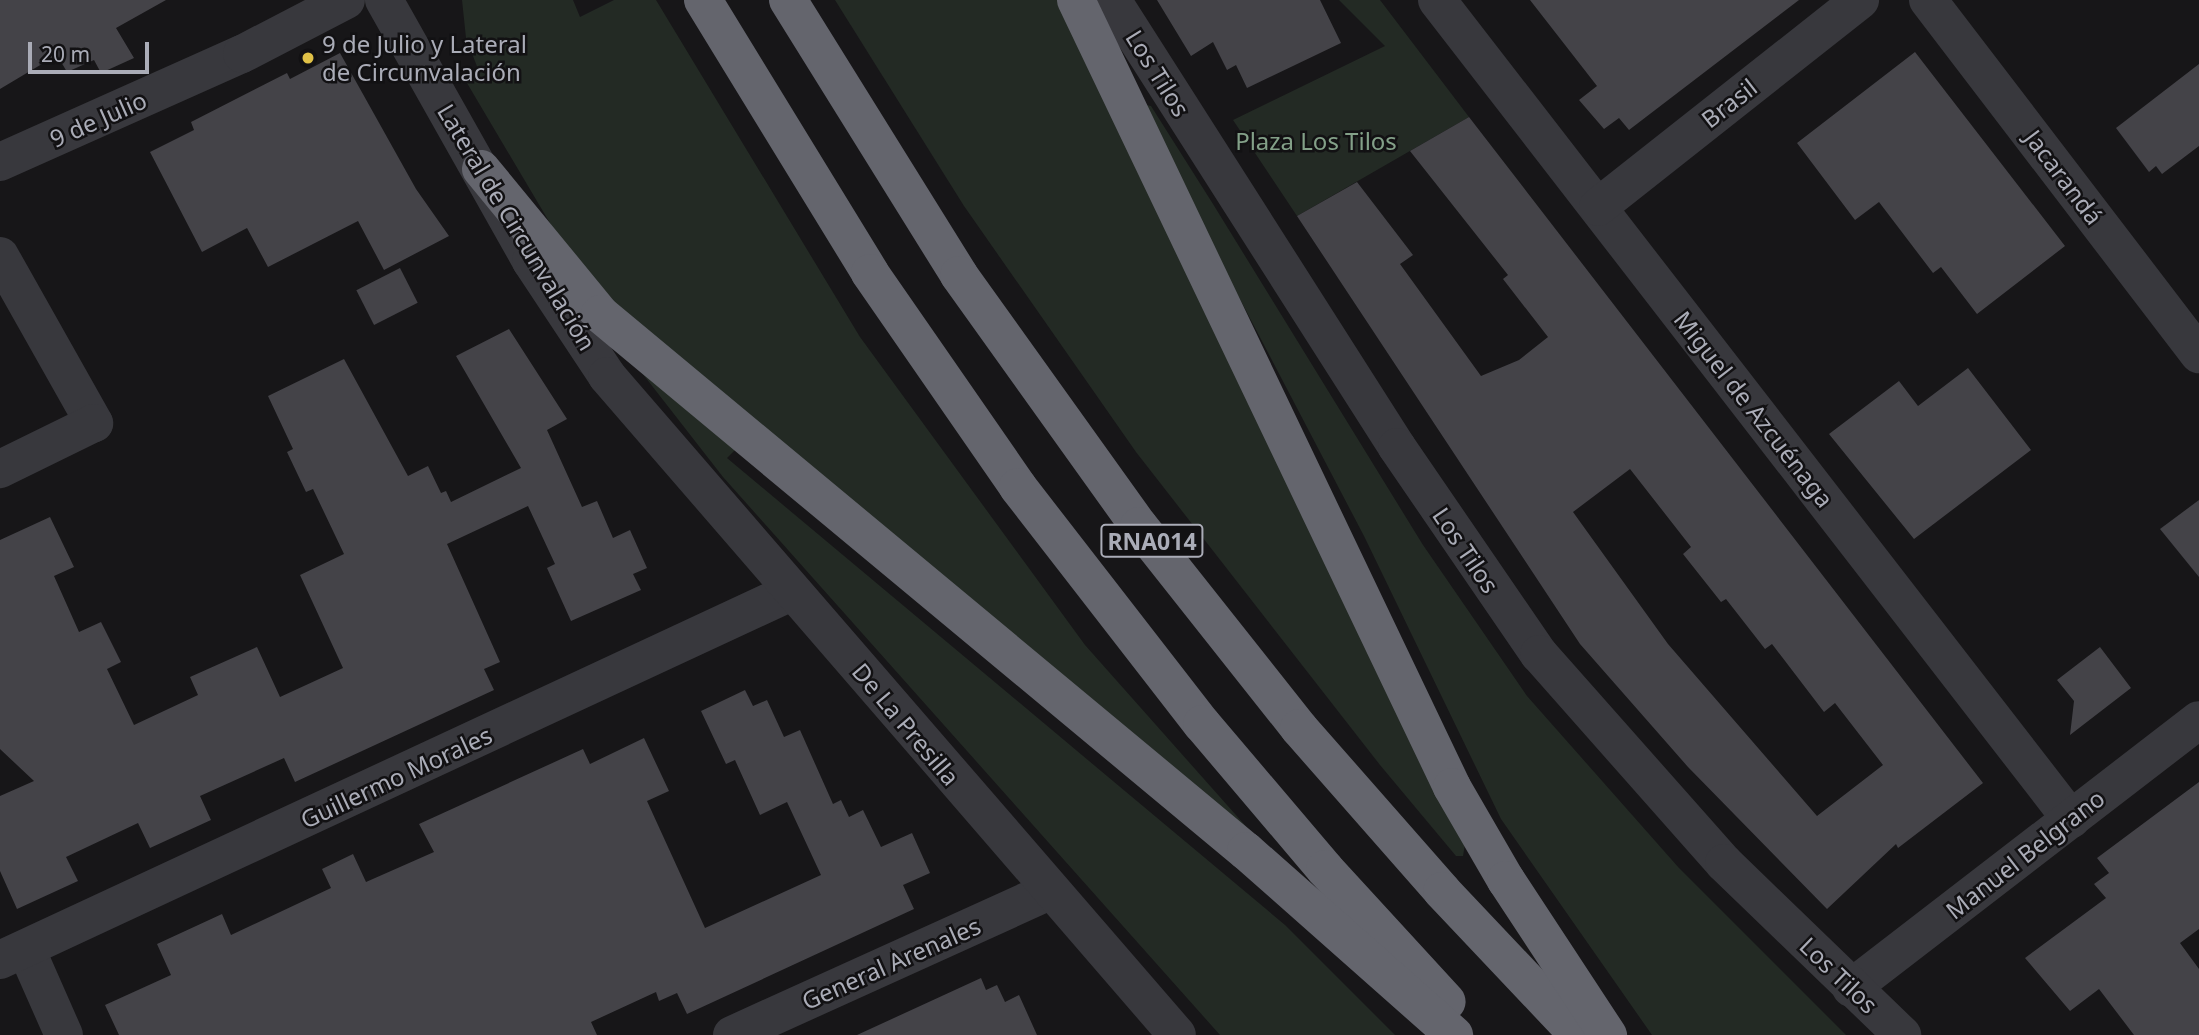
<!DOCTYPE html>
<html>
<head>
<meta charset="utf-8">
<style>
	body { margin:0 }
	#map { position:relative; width:2199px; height:1035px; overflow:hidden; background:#171618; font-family:"Noto Sans",sans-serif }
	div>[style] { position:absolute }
	.green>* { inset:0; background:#232a24 }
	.building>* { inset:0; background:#444348; transform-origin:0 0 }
	.minor>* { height:38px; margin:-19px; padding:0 19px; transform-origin:19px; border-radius:19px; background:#38383d }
	.tertiary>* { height:38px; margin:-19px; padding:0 19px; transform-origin:19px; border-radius:19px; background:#38383d }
	.motorway>* { height:38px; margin:-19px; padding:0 19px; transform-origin:19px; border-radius:19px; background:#64656d }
	.dots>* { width:19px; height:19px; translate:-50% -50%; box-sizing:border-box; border:4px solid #121113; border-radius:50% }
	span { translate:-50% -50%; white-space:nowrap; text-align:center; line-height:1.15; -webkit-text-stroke:5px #121113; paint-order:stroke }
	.shield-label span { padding:2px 5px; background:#121113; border:2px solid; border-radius:5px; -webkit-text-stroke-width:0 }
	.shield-label { font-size:23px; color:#aaacb7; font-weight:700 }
	.poi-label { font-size:24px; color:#aaacb7 }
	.left { translate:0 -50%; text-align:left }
	.street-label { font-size:24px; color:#aaacb7 }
	.park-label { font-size:24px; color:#83a088 }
	.scale { position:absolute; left:28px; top:42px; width:121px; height:32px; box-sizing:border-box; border:4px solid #aaacb7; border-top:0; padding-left:9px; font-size:21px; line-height:24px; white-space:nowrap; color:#aaacb7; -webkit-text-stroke:5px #121113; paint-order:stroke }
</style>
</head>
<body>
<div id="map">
	<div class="green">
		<i style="clip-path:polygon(462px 0,573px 0,580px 17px,614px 0,656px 0,860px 337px,1085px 645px,1251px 832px,636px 326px,560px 240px,464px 78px,478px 69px,466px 38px)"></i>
		<i style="clip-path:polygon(835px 0,1060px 0,1465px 844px,1463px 856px,1456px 856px,1380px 765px,1136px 452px,964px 206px)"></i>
		<i style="clip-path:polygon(1339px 0,1380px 0,1469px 117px,1297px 216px,1233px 120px,1385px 46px)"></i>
		<i style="clip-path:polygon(1146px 105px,1151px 106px,1213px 204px,1423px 545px,1527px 696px,1679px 868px,1846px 1035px,1652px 1035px,1501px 819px,1364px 536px,1197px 217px)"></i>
		<i style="clip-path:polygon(642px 373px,736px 449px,727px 458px,1285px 925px,1395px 1035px,1220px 1035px,723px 477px)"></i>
	</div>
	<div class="building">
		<i style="clip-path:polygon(0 0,166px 0,116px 28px,134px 58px,101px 73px,94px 60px,67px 72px,57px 55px,0 89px)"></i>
		<i style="clip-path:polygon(1157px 0,1320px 0,1341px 43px,1247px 88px,1236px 65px,1227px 70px,1213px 42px,1191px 56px)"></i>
		<i style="clip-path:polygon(1530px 0,1799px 0,1629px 130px,1619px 118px,1604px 129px,1579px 100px,1597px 86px)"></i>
		<i style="clip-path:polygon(1915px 52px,2065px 246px,1977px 314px,1941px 267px,1933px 273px,1879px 202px,1855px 220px,1797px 143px)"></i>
		<i style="clip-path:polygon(340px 53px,416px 189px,449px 236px,384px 270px,358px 221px,268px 267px,247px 228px,202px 252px,150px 152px,194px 130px,191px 122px,287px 73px,290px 79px)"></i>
		<i style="clip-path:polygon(2199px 64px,2199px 146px,2162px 174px,2156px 166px,2149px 172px,2116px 128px)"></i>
		<i style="clip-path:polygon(evenodd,1469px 117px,1983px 783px,1898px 848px,1896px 844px,1827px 909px,1688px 767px,1580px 644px,1297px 216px,1357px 182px,1413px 255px,1400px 264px,1481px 376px,1519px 360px,1548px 337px,1503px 279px,1508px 275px,1410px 151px,1469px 117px,1630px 469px,1691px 547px,1683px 554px,1721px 602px,1726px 599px,1765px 649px,1772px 644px,1824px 712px,1835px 703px,1883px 765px,1817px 816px,1668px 644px,1573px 512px,1630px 469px)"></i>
		<i style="left:400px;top:268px;width:39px;height:49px;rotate:63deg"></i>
		<i style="clip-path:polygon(509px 329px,567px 419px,547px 430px,582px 507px,597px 501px,613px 538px,630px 530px,647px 568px,633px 574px,641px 590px,571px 621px,547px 568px,555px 564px,528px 506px,447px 544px,500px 662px,484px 669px,494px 690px,295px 782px,284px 758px,200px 796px,211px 820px,150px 848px,138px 823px,66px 857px,78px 881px,17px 909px,0 871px,0 796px,34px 781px,0 749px,0 540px,50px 517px,74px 567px,54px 576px,79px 632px,101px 622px,121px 662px,107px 669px,134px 725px,198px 695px,190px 677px,257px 647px,280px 697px,343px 668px,300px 575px,344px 554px,313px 489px,306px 492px,287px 452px,293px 449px,268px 396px,344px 359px,408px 476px,428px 466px,441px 493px,446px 491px,451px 502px,521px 468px,456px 356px)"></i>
		<i style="clip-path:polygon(1968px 368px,2031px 450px,1914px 539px,1829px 434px,1899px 381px,1918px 406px)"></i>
		<i style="clip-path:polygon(2199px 500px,2199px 577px,2160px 529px)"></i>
		<i style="clip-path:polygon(2100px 647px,2131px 688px,2070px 735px,2074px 701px,2057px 680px)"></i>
		<i style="clip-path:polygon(745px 690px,753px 706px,767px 700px,784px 737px,800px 730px,833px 804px,841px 800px,849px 817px,863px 810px,881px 847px,912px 833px,930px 873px,903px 885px,914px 909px,687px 1014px,677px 993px,659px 1001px,656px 992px,591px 1022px,597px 1035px,119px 1035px,105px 1005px,171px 975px,157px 944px,222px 914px,231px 935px,331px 888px,322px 869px,353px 854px,366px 882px,434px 852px,419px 824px,583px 749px,590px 764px,644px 738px,669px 791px,647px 801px,705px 928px,821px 875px,787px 802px,760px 815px,735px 760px,726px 764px,701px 711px)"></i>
		<i style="clip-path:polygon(2199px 782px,2199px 929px,2180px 943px,2199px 969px,2199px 1035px,2134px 1035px,2099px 989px,2070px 1011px,2025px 958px,2106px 898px,2094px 884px,2109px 873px,2097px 858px)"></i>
		<i style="clip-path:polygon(981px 978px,986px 990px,997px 985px,1005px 1002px,1019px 995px,1037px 1035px,857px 1035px)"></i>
	</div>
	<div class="minor">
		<i style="left:1437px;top:0;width:1036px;rotate:52.26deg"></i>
		<i style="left:1928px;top:0;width:446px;rotate:52.6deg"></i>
		<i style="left:1598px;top:207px;width:334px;rotate:-38.3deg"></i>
		<i style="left:0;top:256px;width:192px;rotate:60.6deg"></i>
		<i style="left:94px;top:423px;width:105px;rotate:153.9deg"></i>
		<i style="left:26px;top:949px;width:94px;rotate:66.2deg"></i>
		<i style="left:0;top:960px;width:872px;rotate:-24.95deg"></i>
		<i style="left:1851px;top:988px;width:439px;rotate:-37.6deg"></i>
		<i style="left:732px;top:1035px;width:348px;rotate:-24.4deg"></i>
	</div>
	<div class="tertiary">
		<i style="left:384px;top:0;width:300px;rotate:60.6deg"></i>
		<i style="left:531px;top:261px;width:138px;rotate:56.5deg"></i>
		<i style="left:607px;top:376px;width:871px;rotate:49.14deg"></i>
		<i style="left:1112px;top:0;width:530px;rotate:57.48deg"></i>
		<i style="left:1397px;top:447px;width:251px;rotate:55.6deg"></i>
		<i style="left:1539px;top:654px;width:279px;rotate:48.5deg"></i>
		<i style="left:1724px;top:863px;width:248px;rotate:44deg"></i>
		<i style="left:0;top:162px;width:265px;rotate:-24.1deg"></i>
		<i style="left:242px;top:54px;width:117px;rotate:-27.4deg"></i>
	</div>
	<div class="motorway">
		<i style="left:703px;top:0;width:320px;rotate:58.5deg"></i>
		<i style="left:870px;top:273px;width:260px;rotate:55.3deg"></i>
		<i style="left:1018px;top:487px;width:300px;rotate:52.2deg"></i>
		<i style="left:1202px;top:724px;width:190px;rotate:49.7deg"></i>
		<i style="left:1325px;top:869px;width:180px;rotate:47.5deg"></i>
		<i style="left:788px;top:0;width:324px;rotate:58.1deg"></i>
		<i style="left:959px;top:275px;width:309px;rotate:54.4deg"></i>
		<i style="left:1139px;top:526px;width:258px;rotate:51.6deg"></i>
		<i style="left:1299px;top:728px;width:217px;rotate:48.7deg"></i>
		<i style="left:1442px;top:891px;width:198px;rotate:46.6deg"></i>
		<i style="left:1076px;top:0;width:872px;rotate:64.46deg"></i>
		<i style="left:1452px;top:787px;width:108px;rotate:59.9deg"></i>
		<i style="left:1506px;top:880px;width:186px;rotate:56.7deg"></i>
		<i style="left:481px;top:169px;width:188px;rotate:50.6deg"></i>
		<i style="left:600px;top:314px;width:840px;rotate:39.74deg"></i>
		<i style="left:1246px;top:851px;width:278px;rotate:41.5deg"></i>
	</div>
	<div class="dots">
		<i style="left:308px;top:58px;background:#e0c147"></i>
	</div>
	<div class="shield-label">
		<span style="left:1152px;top:541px">RNA014</span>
	</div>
	<div class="poi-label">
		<span class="left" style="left:322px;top:58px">9 de Julio y Lateral<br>de Circunvalación</span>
	</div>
	<div class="street-label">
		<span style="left:1158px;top:73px;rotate:58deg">Los Tilos</span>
		<span style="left:1729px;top:103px;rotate:-38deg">Brasil</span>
		<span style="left:98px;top:119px;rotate:-24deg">9 de Julio</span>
		<span style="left:2064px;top:177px;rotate:53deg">Jacarandá</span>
		<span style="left:517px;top:227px;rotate:59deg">Lateral de Circunvalación</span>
		<span style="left:1754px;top:409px;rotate:52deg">Miguel de Azcuénaga</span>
		<span style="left:1466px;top:550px;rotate:56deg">Los Tilos</span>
		<span style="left:906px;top:724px;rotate:50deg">De La Presilla</span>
		<span style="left:396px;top:777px;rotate:-25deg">Guillermo Morales</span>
		<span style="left:2025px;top:854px;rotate:-38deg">Manuel Belgrano</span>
		<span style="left:891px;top:963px;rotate:-24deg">General Arenales</span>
		<span style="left:1839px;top:975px;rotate:44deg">Los Tilos</span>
	</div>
	<div class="park-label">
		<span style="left:1316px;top:141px">Plaza Los Tilos</span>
	</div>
	<div class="scale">20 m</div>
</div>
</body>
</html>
